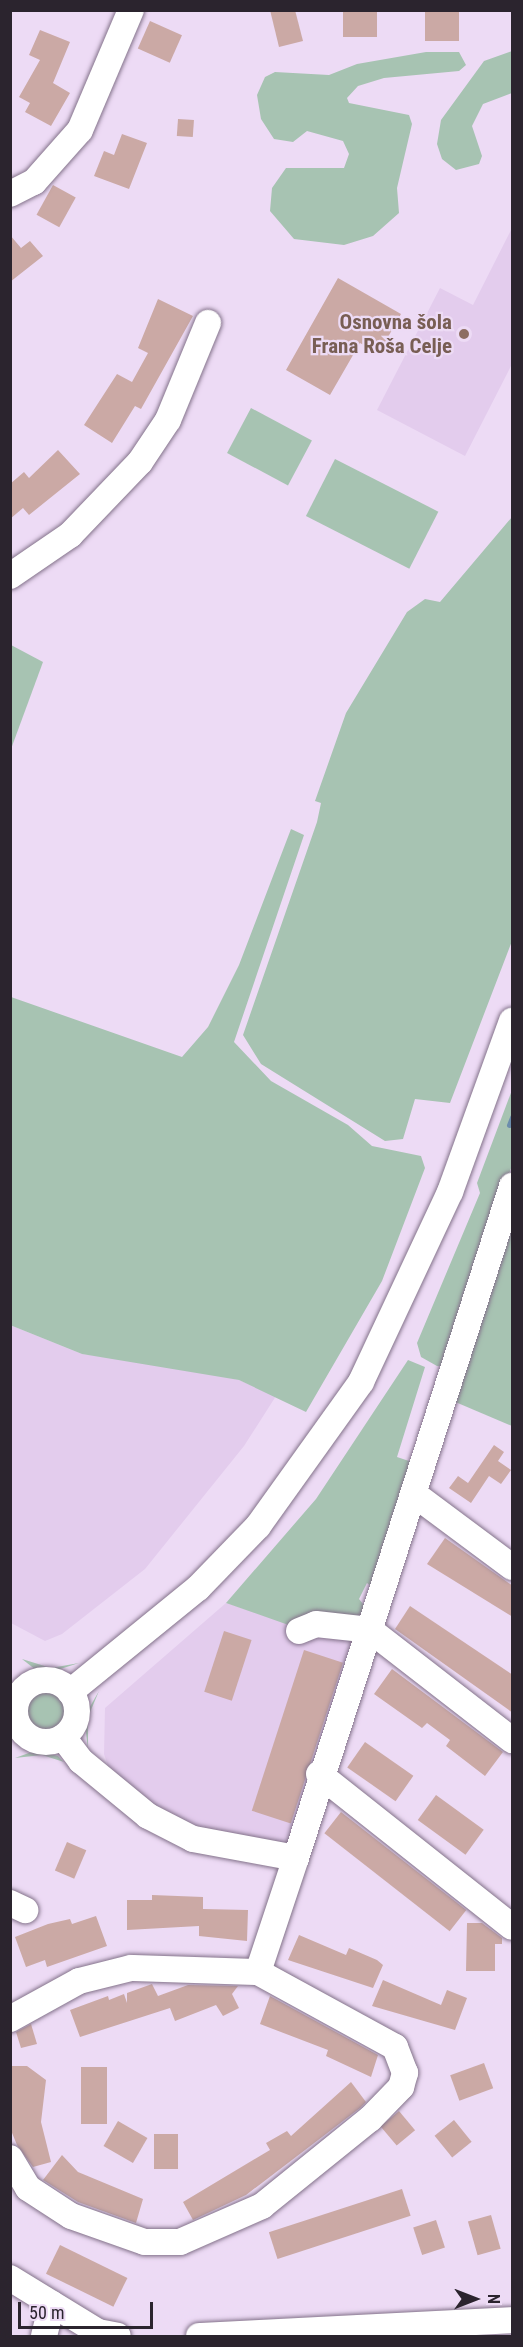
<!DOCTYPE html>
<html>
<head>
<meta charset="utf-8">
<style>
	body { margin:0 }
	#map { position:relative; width:523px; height:2347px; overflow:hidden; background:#eddbf5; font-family:"Roboto Condensed",sans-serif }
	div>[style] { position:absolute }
	.built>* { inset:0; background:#e3cced }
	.green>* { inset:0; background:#a7c3b2; transform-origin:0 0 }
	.round { border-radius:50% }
	.stream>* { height:5px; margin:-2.5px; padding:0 2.5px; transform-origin:2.5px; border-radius:2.5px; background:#6c8dac }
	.building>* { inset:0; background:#cba9a5; transform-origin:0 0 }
	.roads { filter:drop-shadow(0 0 2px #83728a) drop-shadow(0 0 2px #83728a) }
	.minor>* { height:26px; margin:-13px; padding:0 13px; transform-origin:13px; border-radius:13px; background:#fff }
	.minor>.ring { margin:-13px; padding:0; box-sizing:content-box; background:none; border:26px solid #fff; border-radius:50% }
	.dots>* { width:16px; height:16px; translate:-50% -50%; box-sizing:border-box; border:3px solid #eddbf5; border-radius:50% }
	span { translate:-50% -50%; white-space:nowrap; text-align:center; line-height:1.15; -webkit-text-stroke:4.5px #eddbf5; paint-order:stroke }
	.education-label { font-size:21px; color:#785e54; font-weight:700 }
	.right { translate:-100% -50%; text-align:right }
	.frame { position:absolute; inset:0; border:12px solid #2b242e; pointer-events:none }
	.north { position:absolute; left:445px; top:2269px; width:60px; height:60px; -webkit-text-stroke:4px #eddbf5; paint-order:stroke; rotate:90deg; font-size:16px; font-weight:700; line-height:24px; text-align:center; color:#2b242e }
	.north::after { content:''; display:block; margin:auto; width:21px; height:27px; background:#2b242e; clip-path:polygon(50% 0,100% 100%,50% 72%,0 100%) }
	.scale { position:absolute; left:18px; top:2302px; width:135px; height:27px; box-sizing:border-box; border:3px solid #2b242e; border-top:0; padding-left:8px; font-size:18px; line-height:21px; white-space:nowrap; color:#2b242e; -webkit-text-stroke:4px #eddbf5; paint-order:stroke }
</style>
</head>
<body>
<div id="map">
	<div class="built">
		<i style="clip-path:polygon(512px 228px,512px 364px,465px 456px,377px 410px,440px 288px,473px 305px)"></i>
		<i style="clip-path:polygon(10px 1325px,82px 1354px,176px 1366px,239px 1380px,276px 1396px,244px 1446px,145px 1569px,62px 1634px,45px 1641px,11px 1623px)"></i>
		<i style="clip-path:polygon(226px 1603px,257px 1613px,363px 1622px,292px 1848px,199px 1828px,159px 1809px,110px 1772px,104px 1754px,105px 1708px)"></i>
	</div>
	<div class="green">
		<i style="clip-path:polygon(512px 51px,512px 93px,483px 104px,472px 126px,482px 156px,479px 164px,456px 170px,442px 159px,437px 144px,441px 120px,484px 61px)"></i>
		<i style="clip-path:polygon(426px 52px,459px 52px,466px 65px,459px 71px,384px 78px,358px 86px,347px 98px,349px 103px,409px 115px,412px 124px,397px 188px,399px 213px,373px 236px,344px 245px,294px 239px,270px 211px,272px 188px,286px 168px,344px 168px,349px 154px,343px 141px,307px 131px,293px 142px,274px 139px,261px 119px,257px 95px,265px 77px,275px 72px,329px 75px,357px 64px)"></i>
		<i style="left:251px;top:408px;width:69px;height:51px;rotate:28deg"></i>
		<i style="left:335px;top:459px;width:116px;height:64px;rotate:27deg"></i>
		<i style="clip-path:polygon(512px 517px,512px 941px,450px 1103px,415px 1099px,403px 1139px,385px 1141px,261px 1064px,243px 1035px,317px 822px,321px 803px,315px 801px,346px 713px,407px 612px,425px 599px,440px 602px)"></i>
		<i style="clip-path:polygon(11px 645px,43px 662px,11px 749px,10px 645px)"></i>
		<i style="clip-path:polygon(291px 829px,304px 835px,234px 1042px,271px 1081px,348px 1125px,372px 1146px,421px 1156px,425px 1168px,382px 1281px,306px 1412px,239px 1380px,82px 1354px,10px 1325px,11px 997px,182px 1057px,208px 1027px,239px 965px)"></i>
		<i style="clip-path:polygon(512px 1090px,512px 1165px,447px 1367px,437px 1366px,421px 1357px,417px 1343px,480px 1193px,477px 1183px)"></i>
		<i style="clip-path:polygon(512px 1205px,512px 1426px,453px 1401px)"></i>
		<i style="clip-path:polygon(408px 1360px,425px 1367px,397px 1457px,415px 1463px,374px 1589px,367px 1583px,359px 1599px,368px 1610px,363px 1622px,297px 1628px,226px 1603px,316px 1499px)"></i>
		<i style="clip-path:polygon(22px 1659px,51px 1668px,79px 1663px,51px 1672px,36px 1670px)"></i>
		<i class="round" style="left:23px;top:1690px;width:42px;height:42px"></i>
		<i style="clip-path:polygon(99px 1691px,88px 1717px,88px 1749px,84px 1717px)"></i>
		<i style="clip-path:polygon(37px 1750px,58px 1756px,64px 1762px,42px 1755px,15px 1758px)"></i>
	</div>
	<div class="stream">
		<i style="left:509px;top:1125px;width:9px;rotate:-69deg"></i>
	</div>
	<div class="building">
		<i style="clip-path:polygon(270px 10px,295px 10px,303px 41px,279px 47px)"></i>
		<i style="left:343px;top:10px;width:34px;height:27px"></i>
		<i style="left:425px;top:10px;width:34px;height:31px"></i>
		<i style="left:150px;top:21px;width:35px;height:30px;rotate:24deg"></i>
		<i style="clip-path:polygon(40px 30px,70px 42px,53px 83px,70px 93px,51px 126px,25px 112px,30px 103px,19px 97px,40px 60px,29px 55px)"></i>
		<i style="left:178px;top:119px;width:16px;height:17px;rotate:4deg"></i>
		<i style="clip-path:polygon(122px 134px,147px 143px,129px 189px,94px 176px,104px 151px,114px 155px)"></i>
		<i style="left:53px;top:185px;width:26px;height:34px;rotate:29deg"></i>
		<i style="clip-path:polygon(10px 235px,21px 248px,30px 241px,43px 256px,10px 282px)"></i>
		<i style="clip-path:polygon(338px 278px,401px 314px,379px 353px,360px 343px,330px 395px,286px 370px)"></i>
		<i style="clip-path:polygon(158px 299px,193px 316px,141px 409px,135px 406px,112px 443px,84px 425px,117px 374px,132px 382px,148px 353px,138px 348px)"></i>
		<i style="clip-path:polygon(58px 450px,80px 474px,29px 515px,23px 508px,10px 519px,10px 484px,24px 472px,29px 478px)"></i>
		<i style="clip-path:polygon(494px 1445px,504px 1452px,498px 1461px,511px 1470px,501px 1484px,489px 1476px,471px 1503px,449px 1488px,458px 1476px,468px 1483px)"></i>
		<i style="clip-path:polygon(445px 1538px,513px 1586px,513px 1617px,427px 1564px)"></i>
		<i style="clip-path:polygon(410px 1606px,513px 1675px,513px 1713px,395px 1629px)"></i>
		<i style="left:224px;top:1631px;width:29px;height:64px;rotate:18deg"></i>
		<i style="left:304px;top:1650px;width:41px;height:169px;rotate:18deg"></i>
		<i style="clip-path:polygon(392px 1669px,503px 1752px,485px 1776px,446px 1746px,450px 1740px,427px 1723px,422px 1728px,374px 1694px)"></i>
		<i style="left:365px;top:1742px;width:59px;height:31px;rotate:35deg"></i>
		<i style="left:436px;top:1795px;width:59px;height:31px;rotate:36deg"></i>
		<i style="left:341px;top:1812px;width:159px;height:27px;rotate:38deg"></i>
		<i style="left:67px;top:1842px;width:21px;height:31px;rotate:23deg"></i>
		<i style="clip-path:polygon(152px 1895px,203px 1897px,203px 1909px,248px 1910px,247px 1941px,199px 1936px,199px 1926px,127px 1930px,127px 1900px,152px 1900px)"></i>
		<i style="clip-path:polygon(96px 1916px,107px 1946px,47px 1967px,45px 1960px,26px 1967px,15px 1937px,48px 1924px,70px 1919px,72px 1924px)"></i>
		<i style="clip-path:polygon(467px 1923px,482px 1923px,502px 1938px,502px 1944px,495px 1944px,495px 1971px,466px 1971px)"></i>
		<i style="clip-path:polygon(299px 1935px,346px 1955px,349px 1948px,377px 1960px,383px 1965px,373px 1988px,288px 1960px)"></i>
		<i style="clip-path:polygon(383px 1980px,441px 2005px,447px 1990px,467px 1998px,455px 2030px,372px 2006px)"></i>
		<i style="clip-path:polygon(152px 1984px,158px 1996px,188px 1985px,238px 1986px,232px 1994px,239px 2008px,223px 2016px,216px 2005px,175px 2021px,170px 2008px,80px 2037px,70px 2010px,108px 1996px,109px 2000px,124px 1994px,127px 2003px,127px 1993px)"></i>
		<i style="clip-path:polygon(270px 1996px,378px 2055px,371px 2077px,326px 2056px,328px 2050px,260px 2024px)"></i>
		<i style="clip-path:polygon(31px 2024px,37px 2044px,21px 2048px,16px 2032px)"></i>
		<i style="left:484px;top:2063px;width:27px;height:36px;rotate:70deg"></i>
		<i style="clip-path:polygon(10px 2066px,27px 2066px,46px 2080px,41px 2122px,51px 2162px,33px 2167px,17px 2145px,10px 2128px)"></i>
		<i style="left:81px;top:2067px;width:26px;height:57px"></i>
		<i style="clip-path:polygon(351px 2082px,366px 2102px,360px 2108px,246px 2195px,193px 2220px,183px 2202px,270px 2150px,266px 2143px,287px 2131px,291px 2136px)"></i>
		<i style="left:399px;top:2111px;width:25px;height:24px;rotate:50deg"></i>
		<i style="left:454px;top:2120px;width:28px;height:25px;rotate:51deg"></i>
		<i style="left:118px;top:2121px;width:34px;height:29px;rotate:30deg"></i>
		<i style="left:154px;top:2134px;width:24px;height:35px"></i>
		<i style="clip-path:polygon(62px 2155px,78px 2172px,143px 2199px,136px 2223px,78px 2202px,43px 2180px)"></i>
		<i style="left:402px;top:2189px;width:28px;height:140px;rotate:72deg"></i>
		<i style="left:491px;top:2215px;width:35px;height:24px;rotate:74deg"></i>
		<i style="left:436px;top:2220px;width:29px;height:24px;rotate:72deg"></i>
		<i style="left:60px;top:2245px;width:75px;height:32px;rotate:26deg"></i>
	</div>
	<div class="roads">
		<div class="minor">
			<i style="left:10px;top:194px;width:27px;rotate:-27deg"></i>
			<i style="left:34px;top:182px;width:69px;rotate:-48.5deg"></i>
			<i style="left:80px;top:130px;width:130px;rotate:-67deg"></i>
			<i style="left:10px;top:576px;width:73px;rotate:-34.3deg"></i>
			<i style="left:70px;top:535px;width:101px;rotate:-46.2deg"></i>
			<i style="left:140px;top:462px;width:50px;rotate:-56.3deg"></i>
			<i style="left:168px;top:420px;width:105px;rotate:-67.6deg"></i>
			<i style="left:414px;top:1494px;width:122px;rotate:36.7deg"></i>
			<i style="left:299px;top:1631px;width:18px;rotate:-22deg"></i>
			<i style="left:316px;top:1624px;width:54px;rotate:6.3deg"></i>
			<i style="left:370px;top:1630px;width:180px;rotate:37.8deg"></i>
			<i class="ring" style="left:15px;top:1680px;width:36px;height:36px"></i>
			<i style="left:70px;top:1692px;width:165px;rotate:-39.1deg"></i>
			<i style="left:198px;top:1588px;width:86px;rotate:-45.9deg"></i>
			<i style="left:258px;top:1526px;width:177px;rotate:-54.4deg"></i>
			<i style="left:361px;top:1382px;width:210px;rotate:-64.9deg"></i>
			<i style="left:450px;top:1192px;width:182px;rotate:-70.1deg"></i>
			<i style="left:319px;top:1774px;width:246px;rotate:38.4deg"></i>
			<i style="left:296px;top:1858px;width:706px;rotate:-72.18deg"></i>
			<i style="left:10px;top:1903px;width:17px;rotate:25deg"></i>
			<i style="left:10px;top:2019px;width:79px;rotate:-28.8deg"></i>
			<i style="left:79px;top:1981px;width:54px;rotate:-14deg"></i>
			<i style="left:131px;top:1968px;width:127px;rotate:1.8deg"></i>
			<i style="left:258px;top:1972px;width:120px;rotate:-71.6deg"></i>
			<i style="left:296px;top:1858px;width:105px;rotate:-169.5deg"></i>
			<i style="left:193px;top:1839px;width:51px;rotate:-152.9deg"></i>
			<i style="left:148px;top:1816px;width:87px;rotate:-140.6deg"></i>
			<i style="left:81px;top:1761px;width:30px;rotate:-127deg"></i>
			<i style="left:10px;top:2158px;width:35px;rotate:59deg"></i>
			<i style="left:28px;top:2188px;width:51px;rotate:33.1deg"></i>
			<i style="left:71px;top:2216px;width:78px;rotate:19.4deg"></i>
			<i style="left:145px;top:2242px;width:35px"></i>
			<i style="left:180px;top:2242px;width:90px;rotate:-23.7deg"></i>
			<i style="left:262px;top:2206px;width:139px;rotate:-38.9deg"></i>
			<i style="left:370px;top:2119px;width:45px;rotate:-45.9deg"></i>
			<i style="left:401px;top:2087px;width:15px;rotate:-74deg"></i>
			<i style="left:405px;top:2073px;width:28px;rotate:-111deg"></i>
			<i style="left:395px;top:2047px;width:156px;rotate:-151.3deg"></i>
			<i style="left:10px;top:2278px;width:103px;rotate:31.5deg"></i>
			<i style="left:98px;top:2332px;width:20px;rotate:11deg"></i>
			<i style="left:44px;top:2336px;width:33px;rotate:-76deg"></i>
			<i style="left:199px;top:2336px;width:313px;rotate:-2.9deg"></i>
		</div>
	</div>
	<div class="dots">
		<i style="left:464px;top:334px;background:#8d6e63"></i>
	</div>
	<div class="education-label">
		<span class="right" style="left:452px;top:334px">Osnovna šola<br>Frana Roša Celje</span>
	</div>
	<div class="frame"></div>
	<div class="north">N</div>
	<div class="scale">50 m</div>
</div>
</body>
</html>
